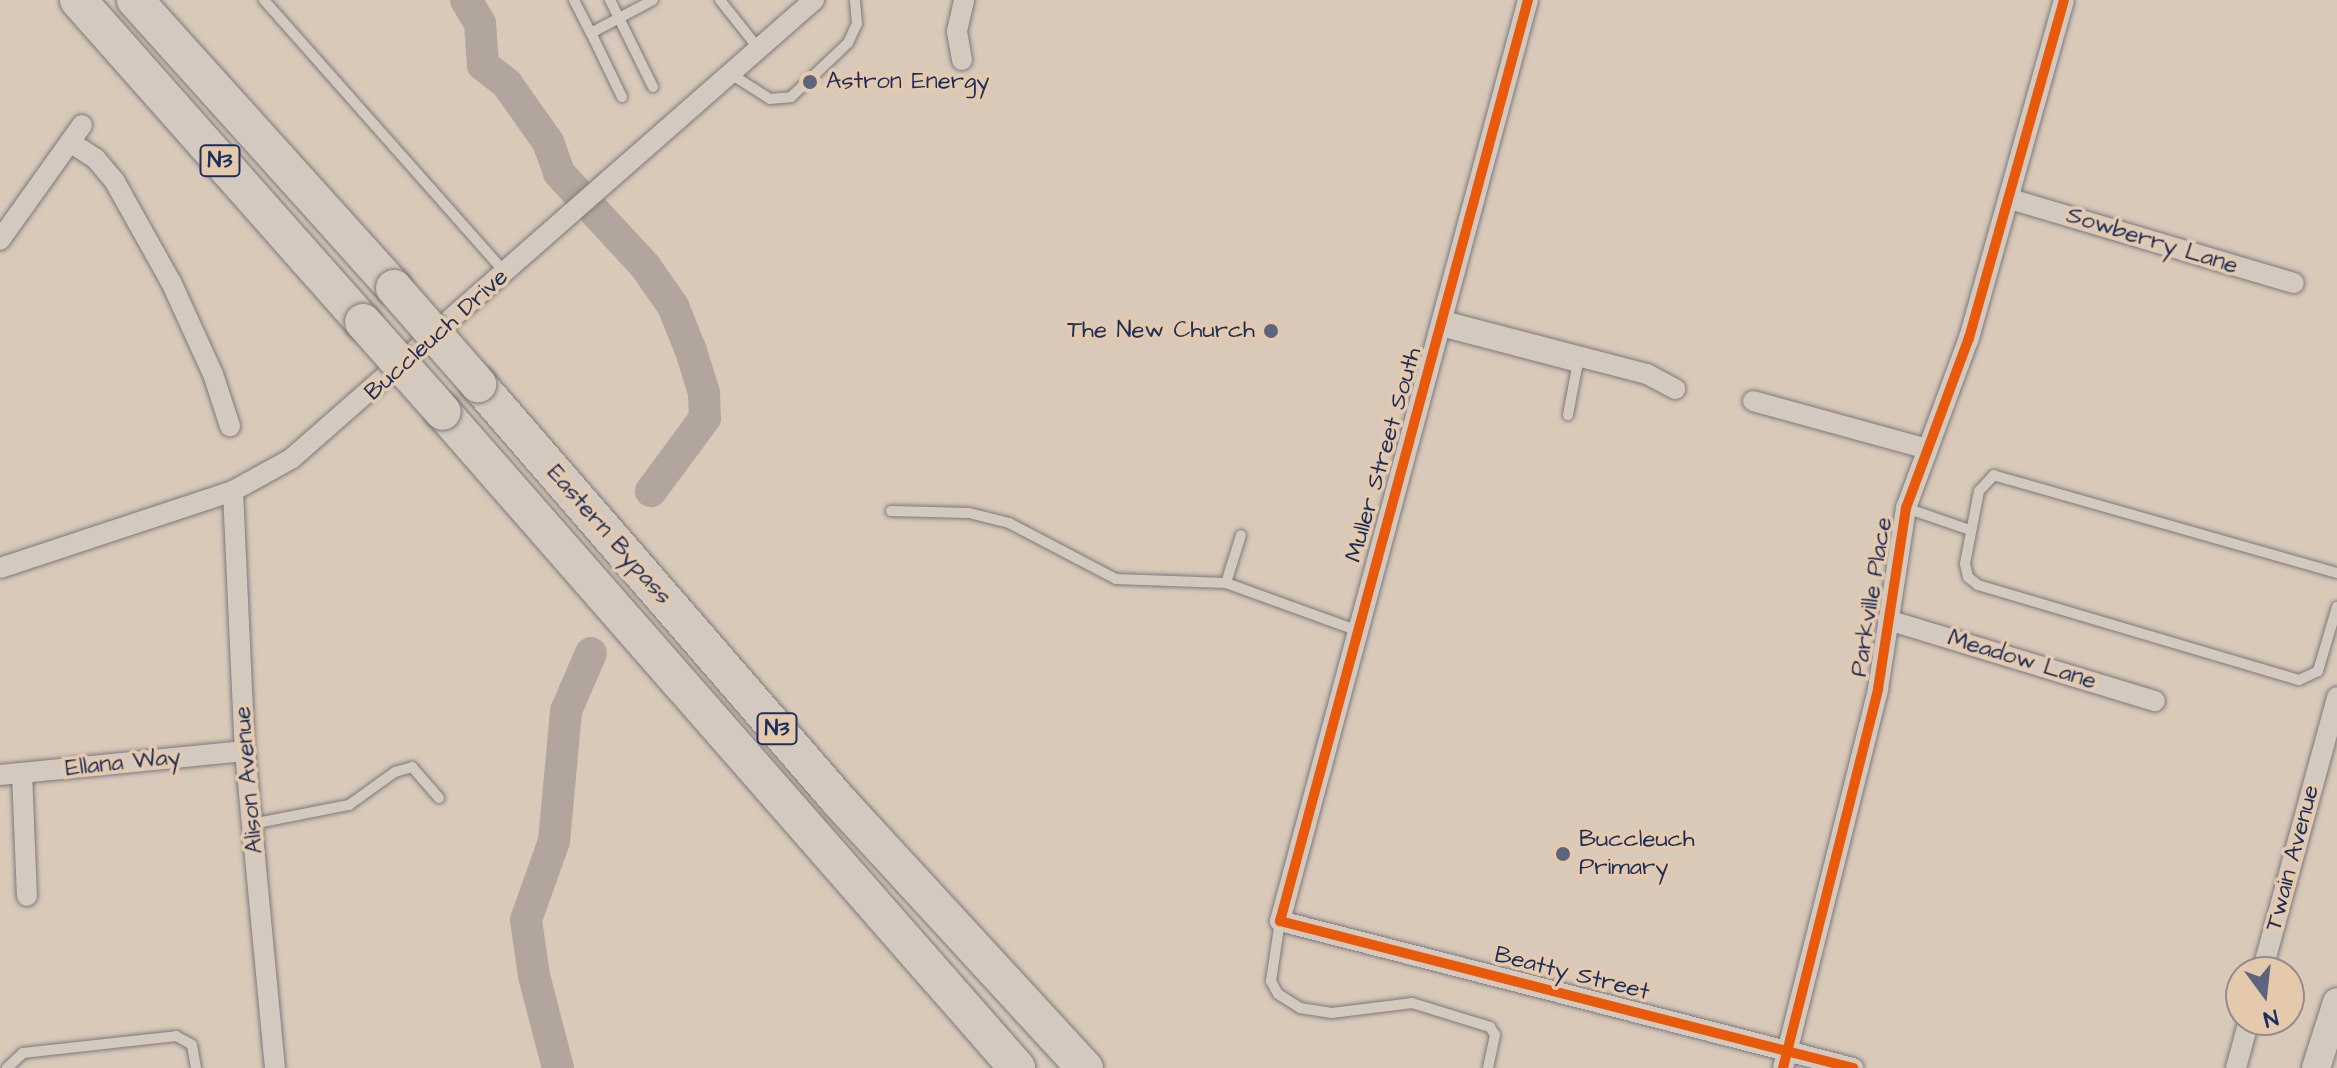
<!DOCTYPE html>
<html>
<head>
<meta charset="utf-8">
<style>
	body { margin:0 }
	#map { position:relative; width:2337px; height:1068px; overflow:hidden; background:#d8c9b9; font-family:"Architects Daughter",sans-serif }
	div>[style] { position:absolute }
	.river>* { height:32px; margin:-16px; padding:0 16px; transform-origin:16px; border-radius:16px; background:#b1a59e }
	.roads { filter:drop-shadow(0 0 2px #7c797b) drop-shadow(0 0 2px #7c797b) }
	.service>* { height:10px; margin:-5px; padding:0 5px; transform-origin:5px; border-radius:5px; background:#d3c9be }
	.minor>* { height:20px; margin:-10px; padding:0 10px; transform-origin:10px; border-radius:10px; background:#d3c9be }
	.secondary>* { height:28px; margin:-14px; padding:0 14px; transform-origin:14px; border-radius:14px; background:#d3c9be }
	.motorway>* { height:36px; margin:-18px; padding:0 18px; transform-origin:18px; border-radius:18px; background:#d3c9be }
	.bridges { filter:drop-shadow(0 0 2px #7c797b) drop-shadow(0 0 2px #7c797b) }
	.motorway-bridge>* { height:36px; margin:-18px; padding:0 18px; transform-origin:18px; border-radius:18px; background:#d3c9be }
	.cycleway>* { height:10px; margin:-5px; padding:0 5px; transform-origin:5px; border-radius:5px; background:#e8590c }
	.dots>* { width:22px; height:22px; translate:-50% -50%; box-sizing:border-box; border:4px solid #e5c9ac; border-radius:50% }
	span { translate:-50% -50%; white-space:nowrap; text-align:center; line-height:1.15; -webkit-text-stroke:7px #e5c9ac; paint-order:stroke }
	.shield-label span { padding:2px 6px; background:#e5c9ac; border:2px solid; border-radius:6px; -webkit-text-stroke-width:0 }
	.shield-label { font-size:22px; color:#1b2f5e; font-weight:700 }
	.poi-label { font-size:24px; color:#1b2f5e }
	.left { translate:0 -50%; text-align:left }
	.right { translate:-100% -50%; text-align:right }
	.street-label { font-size:24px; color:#1b2f5e }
	.north { position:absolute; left:2225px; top:956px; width:80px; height:80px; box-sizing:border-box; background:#e5c9ac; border:2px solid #948b8d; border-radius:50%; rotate:165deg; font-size:22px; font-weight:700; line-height:32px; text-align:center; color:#1b2f5e }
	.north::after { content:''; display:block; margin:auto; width:28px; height:36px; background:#5d657e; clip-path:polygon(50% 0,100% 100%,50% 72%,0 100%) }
</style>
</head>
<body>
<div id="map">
	<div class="river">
		<i style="left:466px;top:0;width:27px;rotate:59deg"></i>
		<i style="left:480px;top:23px;width:42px;rotate:85.9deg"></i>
		<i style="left:483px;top:65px;width:31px;rotate:38deg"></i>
		<i style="left:507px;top:84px;width:71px;rotate:54.7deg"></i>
		<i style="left:548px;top:142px;width:33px;rotate:70deg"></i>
		<i style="left:559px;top:173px;width:127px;rotate:47.2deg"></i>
		<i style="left:645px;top:266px;width:49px;rotate:55deg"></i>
		<i style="left:673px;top:306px;width:48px;rotate:68.2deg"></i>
		<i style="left:691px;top:351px;width:44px;rotate:72.8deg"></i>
		<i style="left:704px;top:393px;width:25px;rotate:88deg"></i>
		<i style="left:705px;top:418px;width:91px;rotate:126.5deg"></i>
		<i style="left:558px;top:1068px;width:95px;rotate:-104.6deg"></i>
		<i style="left:534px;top:976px;width:57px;rotate:-98.1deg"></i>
		<i style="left:526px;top:920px;width:84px;rotate:-70.5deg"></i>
		<i style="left:554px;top:841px;width:131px;rotate:-84.7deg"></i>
		<i style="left:566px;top:711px;width:63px;rotate:-66.7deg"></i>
	</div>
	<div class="roads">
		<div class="service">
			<i style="left:264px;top:0;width:363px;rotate:48.5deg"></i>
			<i style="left:574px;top:0;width:37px;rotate:63deg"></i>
			<i style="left:610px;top:0;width:97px;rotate:63.7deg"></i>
			<i style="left:720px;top:0;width:63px;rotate:51.5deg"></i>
			<i style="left:731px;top:74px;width:46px;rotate:32.7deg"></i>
			<i style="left:770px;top:99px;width:21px;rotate:-5deg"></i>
			<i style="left:791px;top:97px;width:79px;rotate:-43.5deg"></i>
			<i style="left:848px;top:43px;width:21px;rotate:-65deg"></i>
			<i style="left:857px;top:24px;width:24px;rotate:-95deg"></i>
			<i style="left:622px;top:97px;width:71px;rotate:-115.8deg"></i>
			<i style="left:591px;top:33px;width:70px;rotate:-28deg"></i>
			<i style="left:1440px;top:331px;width:142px;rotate:14.7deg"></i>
			<i style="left:1577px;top:367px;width:49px;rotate:100.6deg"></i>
			<i style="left:1906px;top:508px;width:68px;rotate:19deg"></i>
			<i style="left:891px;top:511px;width:78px;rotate:1.5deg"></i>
			<i style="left:969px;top:513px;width:41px;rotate:14deg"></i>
			<i style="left:1009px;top:523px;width:121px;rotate:27.6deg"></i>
			<i style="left:1116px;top:579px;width:110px;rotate:2.1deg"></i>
			<i style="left:1226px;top:583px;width:138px;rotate:19.9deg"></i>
			<i style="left:2337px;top:573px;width:357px;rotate:-164.1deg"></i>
			<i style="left:1994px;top:475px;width:22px;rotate:133deg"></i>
			<i style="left:1979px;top:491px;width:74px;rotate:100.9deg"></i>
			<i style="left:1965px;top:564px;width:13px;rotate:77deg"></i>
			<i style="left:1968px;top:577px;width:13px;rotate:39deg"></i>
			<i style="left:1978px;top:585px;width:335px;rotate:16.5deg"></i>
			<i style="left:2299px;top:680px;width:21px;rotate:-25deg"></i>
			<i style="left:2318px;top:671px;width:67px;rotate:-73.5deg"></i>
			<i style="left:1226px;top:583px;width:50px;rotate:-72.6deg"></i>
			<i style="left:252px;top:824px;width:99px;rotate:-11.1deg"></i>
			<i style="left:349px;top:805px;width:57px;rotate:-35.7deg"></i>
			<i style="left:395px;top:772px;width:18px;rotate:-16deg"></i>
			<i style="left:412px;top:767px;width:41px;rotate:48.9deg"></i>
			<i style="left:1280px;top:921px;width:61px;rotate:98.5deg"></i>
			<i style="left:1271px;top:981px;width:15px;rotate:62deg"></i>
			<i style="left:1278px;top:994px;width:26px;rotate:32deg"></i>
			<i style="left:1300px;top:1008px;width:32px;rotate:9deg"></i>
			<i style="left:1332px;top:1013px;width:81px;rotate:-7.1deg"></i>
			<i style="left:1412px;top:1003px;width:82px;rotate:17.1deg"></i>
			<i style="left:1490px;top:1027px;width:9px;rotate:58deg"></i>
			<i style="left:1495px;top:1035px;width:34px;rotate:102deg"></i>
			<i style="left:7px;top:1068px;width:22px;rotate:-43deg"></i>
			<i style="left:23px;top:1053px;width:154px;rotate:-6.3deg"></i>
			<i style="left:176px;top:1036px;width:18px;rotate:29deg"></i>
			<i style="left:192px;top:1045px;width:23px;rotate:80deg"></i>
		</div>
		<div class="minor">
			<i style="left:1528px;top:0;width:954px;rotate:105.07deg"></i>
			<i style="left:1280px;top:921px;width:592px;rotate:14.39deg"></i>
			<i style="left:962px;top:60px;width:29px;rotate:-100deg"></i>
			<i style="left:957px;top:31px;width:32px;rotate:-77deg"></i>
			<i style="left:70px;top:142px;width:31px;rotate:33deg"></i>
			<i style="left:96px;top:159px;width:30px;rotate:50deg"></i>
			<i style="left:115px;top:182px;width:115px;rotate:60.8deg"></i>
			<i style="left:171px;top:282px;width:101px;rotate:65.5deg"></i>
			<i style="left:213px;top:374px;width:55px;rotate:71.9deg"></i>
			<i style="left:2010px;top:199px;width:296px;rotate:16.5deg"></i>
			<i style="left:0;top:240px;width:141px;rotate:-54.5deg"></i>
			<i style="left:1443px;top:321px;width:211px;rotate:14.6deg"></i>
			<i style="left:1647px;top:374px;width:32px;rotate:28deg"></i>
			<i style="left:1753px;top:401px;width:180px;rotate:15.4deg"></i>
			<i style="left:233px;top:491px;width:260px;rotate:87.4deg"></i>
			<i style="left:245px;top:751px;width:318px;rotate:84.6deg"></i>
			<i style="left:0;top:568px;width:245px;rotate:-18.3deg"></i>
			<i style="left:233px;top:491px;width:66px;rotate:-28.9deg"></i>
			<i style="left:291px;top:459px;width:696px;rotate:-41.27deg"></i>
			<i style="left:1888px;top:620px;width:279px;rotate:16.9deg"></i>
			<i style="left:22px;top:773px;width:123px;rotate:87.7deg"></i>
			<i style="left:0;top:775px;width:246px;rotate:-5.6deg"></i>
			<i style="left:2262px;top:972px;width:285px;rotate:-74.7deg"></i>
			<i style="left:1783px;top:1068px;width:391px;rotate:-75.9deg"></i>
			<i style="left:1878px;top:689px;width:183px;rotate:-81.2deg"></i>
			<i style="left:1906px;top:508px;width:181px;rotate:-69.7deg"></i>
			<i style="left:1969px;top:338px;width:351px;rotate:-74.3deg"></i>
			<i style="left:2236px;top:1068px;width:50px;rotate:-74.8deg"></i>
		</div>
		<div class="secondary">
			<i style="left:2316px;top:1068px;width:69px;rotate:-72.3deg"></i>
		</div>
		<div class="motorway">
			<i style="left:78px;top:0;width:430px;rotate:48.5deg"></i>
			<i style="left:135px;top:0;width:387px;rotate:48deg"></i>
			<i style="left:478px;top:384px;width:553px;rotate:49.11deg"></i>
			<i style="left:840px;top:802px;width:362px;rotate:47.4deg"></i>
			<i style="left:443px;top:412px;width:872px;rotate:48.81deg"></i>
		</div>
	</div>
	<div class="bridges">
		<div class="motorway-bridge">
			<i style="left:394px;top:288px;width:128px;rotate:48.8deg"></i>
			<i style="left:363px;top:322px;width:120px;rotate:48.4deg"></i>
		</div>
	</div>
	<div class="cycleway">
		<i style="left:1528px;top:0;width:954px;rotate:105.07deg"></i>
		<i style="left:1280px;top:921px;width:592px;rotate:14.39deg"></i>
		<i style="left:1783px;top:1068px;width:391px;rotate:-75.9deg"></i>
		<i style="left:1878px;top:689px;width:183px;rotate:-81.2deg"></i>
		<i style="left:1906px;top:508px;width:181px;rotate:-69.7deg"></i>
		<i style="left:1969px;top:338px;width:351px;rotate:-74.3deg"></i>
	</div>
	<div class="dots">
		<i style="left:810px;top:82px;background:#5d657e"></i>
		<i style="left:1271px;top:331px;background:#5d657e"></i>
		<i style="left:1563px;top:854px;background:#5d657e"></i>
	</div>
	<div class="shield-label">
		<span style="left:220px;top:161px">N3</span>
		<span style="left:777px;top:729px">N3</span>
	</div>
	<div class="poi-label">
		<span class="left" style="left:826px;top:82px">Astron Energy</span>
		<span class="right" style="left:1255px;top:331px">The New Church</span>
		<span class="left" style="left:1579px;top:854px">Buccleuch<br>Primary</span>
	</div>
	<div class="street-label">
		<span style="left:2152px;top:241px;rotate:17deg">Sowberry Lane</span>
		<span style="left:437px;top:335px;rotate:-42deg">Buccleuch Drive</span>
		<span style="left:1384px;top:455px;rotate:-74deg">Muller Street South</span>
		<span style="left:609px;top:535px;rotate:49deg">Eastern Bypass</span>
		<span style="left:1872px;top:597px;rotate:-81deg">Parkville Place</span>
		<span style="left:2022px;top:660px;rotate:17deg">Meadow Lane</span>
		<span style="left:123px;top:763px;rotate:-6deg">Ellana Way</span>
		<span style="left:249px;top:780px;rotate:-95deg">Alison Avenue</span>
		<span style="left:2293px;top:858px;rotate:-75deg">Twain Avenue</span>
		<span style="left:1572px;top:974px;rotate:14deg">Beatty Street</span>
	</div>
	<div class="north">N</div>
</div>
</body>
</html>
